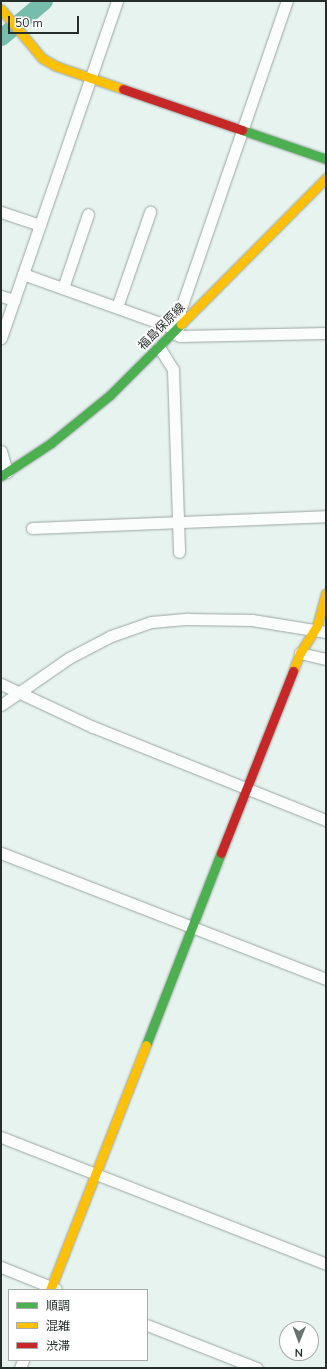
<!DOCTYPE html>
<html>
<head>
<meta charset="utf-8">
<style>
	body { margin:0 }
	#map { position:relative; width:327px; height:1369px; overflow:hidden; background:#e6f3ef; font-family:"Nunito Sans","Noto Sans JP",sans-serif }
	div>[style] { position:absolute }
	.river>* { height:17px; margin:-8.5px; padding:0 8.5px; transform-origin:8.5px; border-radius:8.5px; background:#77bdac }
	.roads { filter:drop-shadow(0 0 1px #9ca5a3) drop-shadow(0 0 1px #9ca5a3) }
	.street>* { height:11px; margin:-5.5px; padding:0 5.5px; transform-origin:5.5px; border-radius:5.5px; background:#fbfdfd }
	.fast>* { height:9px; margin:-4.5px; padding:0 4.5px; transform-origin:4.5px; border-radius:4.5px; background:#4caf50 }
	.slow>* { height:9px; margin:-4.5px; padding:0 4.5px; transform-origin:4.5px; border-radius:4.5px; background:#ffc107 }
	.jam>* { height:9px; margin:-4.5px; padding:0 4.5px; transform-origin:4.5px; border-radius:4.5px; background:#c62828 }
	span { translate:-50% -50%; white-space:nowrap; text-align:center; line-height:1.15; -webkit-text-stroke:3.5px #fff; paint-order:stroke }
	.street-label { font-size:12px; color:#252e2b }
	.frame { position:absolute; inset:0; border:2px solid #252e2b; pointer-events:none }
	.legend { position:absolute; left:8px; top:1289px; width:140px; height:72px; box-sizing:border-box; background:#fff; border:1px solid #a8abaa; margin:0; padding:5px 7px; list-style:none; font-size:12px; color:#252e2b }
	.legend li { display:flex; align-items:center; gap:8px; height:20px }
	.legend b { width:20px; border:1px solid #a8abaa }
	.north { position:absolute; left:279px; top:1321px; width:40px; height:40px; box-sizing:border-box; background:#fff; border:1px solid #a8abaa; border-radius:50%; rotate:181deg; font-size:11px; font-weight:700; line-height:16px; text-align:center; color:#252e2b }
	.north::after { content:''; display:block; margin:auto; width:14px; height:18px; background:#697370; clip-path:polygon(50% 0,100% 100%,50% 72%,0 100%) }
	.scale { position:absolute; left:8px; top:16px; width:71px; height:18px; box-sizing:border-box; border:2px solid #252e2b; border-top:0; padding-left:5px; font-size:12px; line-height:14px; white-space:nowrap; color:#252e2b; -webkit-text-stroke:3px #fff; paint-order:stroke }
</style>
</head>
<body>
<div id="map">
	<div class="river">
		<i style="left:1px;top:37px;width:56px;rotate:-39.9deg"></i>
	</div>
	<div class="roads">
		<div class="street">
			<i style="left:1px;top:212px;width:41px;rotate:18.4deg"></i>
			<i style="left:23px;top:274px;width:164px;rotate:19.7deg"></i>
			<i style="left:63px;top:288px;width:78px;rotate:-71.3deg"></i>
			<i style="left:1px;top:296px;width:14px;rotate:17deg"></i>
			<i style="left:117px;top:307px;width:101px;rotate:-70.8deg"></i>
			<i style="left:179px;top:326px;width:15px;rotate:-86deg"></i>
			<i style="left:180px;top:311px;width:328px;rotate:-71deg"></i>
			<i style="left:173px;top:333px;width:8px;rotate:23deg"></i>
			<i style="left:180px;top:336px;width:146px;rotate:-1.2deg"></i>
			<i style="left:1px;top:338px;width:356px;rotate:-71deg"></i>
			<i style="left:159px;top:347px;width:26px;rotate:58deg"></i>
			<i style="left:173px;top:369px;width:183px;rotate:88.1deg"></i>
			<i style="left:1px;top:451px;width:22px;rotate:74deg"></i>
			<i style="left:32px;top:528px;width:294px;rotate:-2.3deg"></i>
			<i style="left:300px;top:653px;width:27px;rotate:13deg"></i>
			<i style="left:1px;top:684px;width:102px;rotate:25.1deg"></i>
			<i style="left:93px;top:727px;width:251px;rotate:21.8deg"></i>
			<i style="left:1px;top:705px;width:83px;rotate:-34.7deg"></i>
			<i style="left:69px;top:658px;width:47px;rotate:-27.6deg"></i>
			<i style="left:111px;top:636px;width:42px;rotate:-19.3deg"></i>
			<i style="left:151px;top:622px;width:37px;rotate:-5deg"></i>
			<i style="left:188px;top:619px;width:64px;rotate:0.9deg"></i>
			<i style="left:252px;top:620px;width:75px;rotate:9.2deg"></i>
			<i style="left:1px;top:853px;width:349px;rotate:21.2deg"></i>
			<i style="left:1px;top:1137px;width:349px;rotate:21.3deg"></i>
			<i style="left:1px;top:1267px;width:59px;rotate:21.8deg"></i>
			<i style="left:147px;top:1325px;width:118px;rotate:21.4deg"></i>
			<i style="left:20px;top:1368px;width:9px;rotate:-69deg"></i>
		</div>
		<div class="fast">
			<i style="left:242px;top:130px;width:89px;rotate:19deg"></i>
			<i style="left:1px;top:476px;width:60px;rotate:-33.4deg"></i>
			<i style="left:51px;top:443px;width:76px;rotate:-39.1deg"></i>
			<i style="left:110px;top:395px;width:100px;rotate:-45deg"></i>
			<i style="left:146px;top:1045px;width:206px;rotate:-68.7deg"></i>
		</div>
		<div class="slow">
			<i style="left:1px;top:9px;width:64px;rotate:50.1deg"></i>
			<i style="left:42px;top:58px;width:16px;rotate:30deg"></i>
			<i style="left:56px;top:66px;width:71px;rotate:18.9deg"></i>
			<i style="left:181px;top:324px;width:206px;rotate:-45.2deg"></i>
			<i style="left:293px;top:671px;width:19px;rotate:-69deg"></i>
			<i style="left:300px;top:653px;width:32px;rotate:-58deg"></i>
			<i style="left:317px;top:626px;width:34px;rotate:-75deg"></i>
			<i style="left:50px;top:1290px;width:263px;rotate:-68.6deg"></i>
		</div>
		<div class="jam">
			<i style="left:123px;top:89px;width:126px;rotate:19deg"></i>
			<i style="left:221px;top:853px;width:196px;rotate:-68.4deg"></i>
		</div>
	</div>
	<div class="street-label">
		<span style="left:162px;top:327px;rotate:-45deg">福島保原線</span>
	</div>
	<div class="frame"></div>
	<ul class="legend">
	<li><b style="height:5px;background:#4caf50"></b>順調</li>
	<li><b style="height:5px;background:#ffc107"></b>混雑</li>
	<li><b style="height:5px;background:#c62828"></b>渋滞</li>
	</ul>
	<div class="north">N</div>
	<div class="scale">50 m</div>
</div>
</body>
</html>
